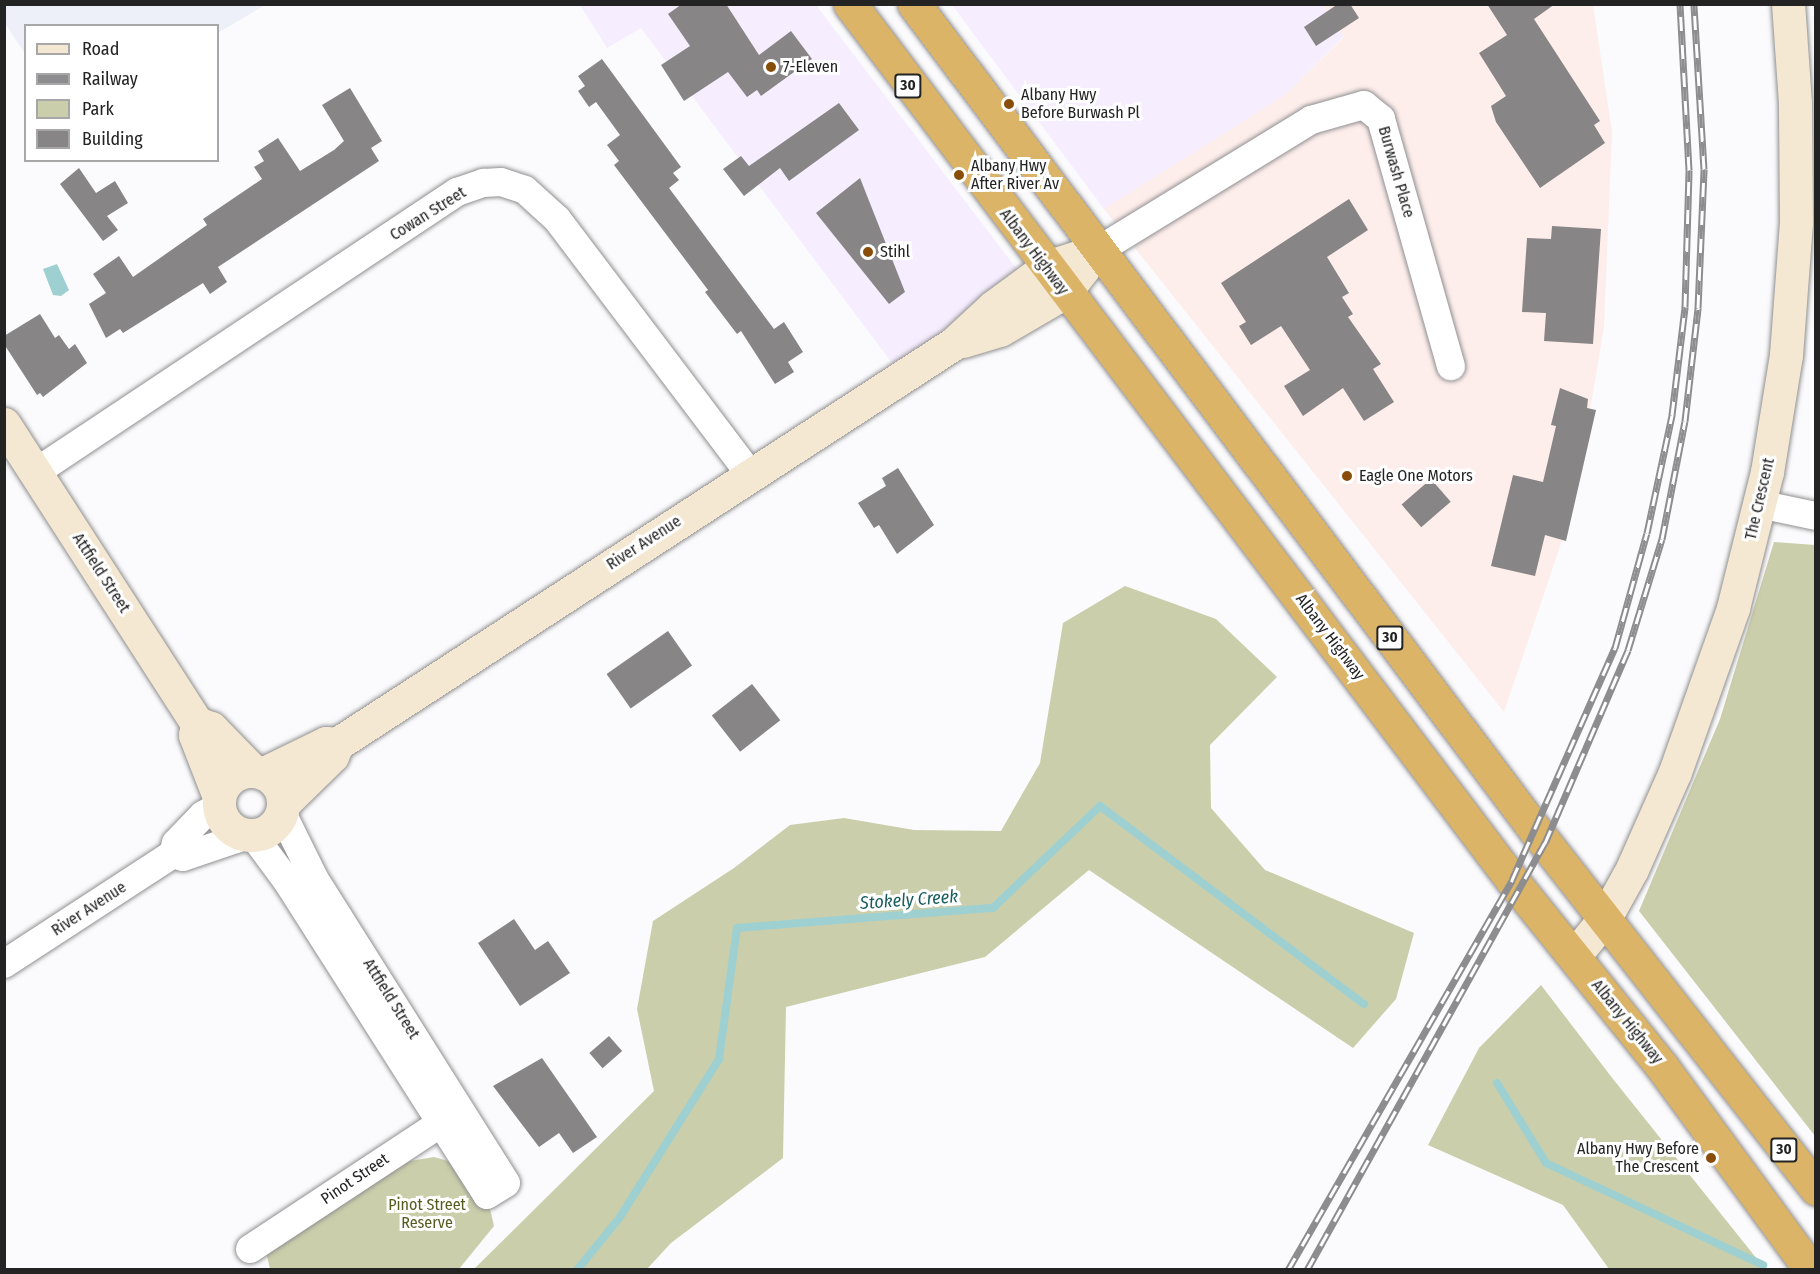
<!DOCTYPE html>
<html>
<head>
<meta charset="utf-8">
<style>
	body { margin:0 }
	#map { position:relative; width:1820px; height:1274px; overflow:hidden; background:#fbfbfd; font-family:"Fira Sans Condensed",sans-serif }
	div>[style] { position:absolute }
	.commercial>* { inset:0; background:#f6edfe }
	.industrial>* { inset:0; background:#fdedeb }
	.built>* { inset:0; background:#eef0f9 }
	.green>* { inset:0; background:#cbceaa }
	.water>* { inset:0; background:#9fd0d1 }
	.stream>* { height:8px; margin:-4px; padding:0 4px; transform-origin:4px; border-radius:4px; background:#9fd0d1 }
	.building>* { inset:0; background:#878586; transform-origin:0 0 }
	.roads { filter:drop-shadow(0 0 2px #909091) drop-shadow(0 0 2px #909091) }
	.street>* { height:28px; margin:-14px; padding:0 14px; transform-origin:14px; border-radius:14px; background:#fff }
	.secondary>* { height:33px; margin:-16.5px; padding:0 16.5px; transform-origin:16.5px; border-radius:16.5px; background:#f4e8d2 }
	.secondary>.ring { margin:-16.5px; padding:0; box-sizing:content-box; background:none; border:33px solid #f4e8d2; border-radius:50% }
	.highway>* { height:33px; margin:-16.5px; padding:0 16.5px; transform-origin:16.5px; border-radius:16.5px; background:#dbb468 }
	.rail>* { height:7px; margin-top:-3.5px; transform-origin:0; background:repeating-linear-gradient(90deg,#fff 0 14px,#8d8d8f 0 28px); box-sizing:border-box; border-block:2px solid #8d8d8f }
	.dots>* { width:16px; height:16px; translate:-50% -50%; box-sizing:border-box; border:3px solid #fff; border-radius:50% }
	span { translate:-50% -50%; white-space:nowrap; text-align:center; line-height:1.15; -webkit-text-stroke:6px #fff; paint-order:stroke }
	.shield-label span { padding:2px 4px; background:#fff; border:2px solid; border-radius:4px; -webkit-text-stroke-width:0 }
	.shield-label { font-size:15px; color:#232324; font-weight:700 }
	.poi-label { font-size:16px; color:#232324 }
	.left { translate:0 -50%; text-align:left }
	.right { translate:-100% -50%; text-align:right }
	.street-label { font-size:16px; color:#232324 }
	.park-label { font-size:16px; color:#585b20 }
	.water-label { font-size:18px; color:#1a5d5e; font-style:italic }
	.frame { position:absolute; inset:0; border:6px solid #232324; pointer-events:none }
	.legend { position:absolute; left:24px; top:24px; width:195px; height:138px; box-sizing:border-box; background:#fff; border:2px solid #a7a7a7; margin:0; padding:8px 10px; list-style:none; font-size:18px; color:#232324 }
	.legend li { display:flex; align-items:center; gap:12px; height:30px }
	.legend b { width:30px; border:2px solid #a7a7a7 }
</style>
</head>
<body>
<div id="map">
	<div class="commercial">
		<i style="clip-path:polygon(580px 5px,816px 5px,1035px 293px,904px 379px,641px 28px,607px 48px)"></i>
		<i style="clip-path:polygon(952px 5px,1322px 5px,1344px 36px,1285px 95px,1104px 209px)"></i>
	</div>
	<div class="industrial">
		<i style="clip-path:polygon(1322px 5px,1593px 5px,1612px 132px,1604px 327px,1574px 505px,1504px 712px,1104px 209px,1285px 95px,1344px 37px)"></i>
	</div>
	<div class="built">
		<i style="clip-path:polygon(4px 5px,5px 4px,265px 5px,218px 33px,218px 26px,26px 26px,25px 54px,5px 23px)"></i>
	</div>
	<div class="green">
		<i style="clip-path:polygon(1774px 542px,1815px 545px,1815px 1136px,1639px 911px,1720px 719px)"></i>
		<i style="clip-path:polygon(1125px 586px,1216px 619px,1277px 677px,1210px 745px,1211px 808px,1265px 870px,1414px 933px,1396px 999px,1353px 1048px,1089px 870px,985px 957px,786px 1007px,783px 1158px,671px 1243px,647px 1269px,474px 1269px,654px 1091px,637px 1009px,653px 921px,734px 868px,790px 825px,844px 818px,914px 830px,1001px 831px,1040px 763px,1063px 623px)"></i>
		<i style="clip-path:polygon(1541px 985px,1613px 1079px,1765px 1269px,1609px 1269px,1563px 1205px,1428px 1145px,1479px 1048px)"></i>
		<i style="clip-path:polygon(434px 1157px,455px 1163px,487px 1195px,494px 1226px,459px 1269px,270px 1269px,266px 1252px,410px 1161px)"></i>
	</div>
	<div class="water">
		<i style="clip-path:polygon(57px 264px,69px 290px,61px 296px,53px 295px,43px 269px)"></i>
	</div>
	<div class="stream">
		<i style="left:1497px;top:1083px;width:94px;rotate:58.5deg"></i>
		<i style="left:1546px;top:1163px;width:240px;rotate:25.2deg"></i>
		<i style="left:577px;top:1270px;width:68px;rotate:-50.9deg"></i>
		<i style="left:620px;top:1217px;width:186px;rotate:-57.9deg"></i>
		<i style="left:719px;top:1059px;width:132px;rotate:-82.2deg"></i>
		<i style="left:737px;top:928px;width:257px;rotate:-4.5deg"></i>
		<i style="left:993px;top:908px;width:148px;rotate:-43.6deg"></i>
		<i style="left:1100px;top:806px;width:330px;rotate:36.9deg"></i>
	</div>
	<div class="building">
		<i style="clip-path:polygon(682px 4px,726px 4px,759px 55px,791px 31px,812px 59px,761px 96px,757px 90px,747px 97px,728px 72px,684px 101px,661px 65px,690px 46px,668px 14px)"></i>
		<i style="clip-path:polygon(1338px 4px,1350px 4px,1359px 18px,1316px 46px,1304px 27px)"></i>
		<i style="clip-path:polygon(1487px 4px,1555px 4px,1534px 19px,1600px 121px,1594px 125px,1605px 143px,1540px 188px,1496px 122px,1491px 106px,1506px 96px,1479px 53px,1507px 35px)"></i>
		<i style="clip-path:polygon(602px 59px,681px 167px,673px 173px,679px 180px,669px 188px,774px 329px,784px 322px,803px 352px,788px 362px,794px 372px,775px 384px,741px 331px,737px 334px,705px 292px,708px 290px,614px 165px,619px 161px,607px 145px,620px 135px,596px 102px,589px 107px,578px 91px,585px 86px,578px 76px)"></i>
		<i style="clip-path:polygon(350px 88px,382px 141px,371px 148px,379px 161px,218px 267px,227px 282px,210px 294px,203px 283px,123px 333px,120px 329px,106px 338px,89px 304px,106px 293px,93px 274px,119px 256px,133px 277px,207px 225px,203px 219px,262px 179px,254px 167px,264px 161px,258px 151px,278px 138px,300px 171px,334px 150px,344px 141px,322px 105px)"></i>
		<i style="clip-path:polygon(839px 103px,859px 130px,789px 181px,780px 168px,744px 196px,723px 169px,741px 156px,749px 166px)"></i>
		<i style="clip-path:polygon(79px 168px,96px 193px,115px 181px,128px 203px,107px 216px,118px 230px,103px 241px,60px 184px)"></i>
		<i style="clip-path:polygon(860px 178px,905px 292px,889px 304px,816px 213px)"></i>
		<i style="clip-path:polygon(1349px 199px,1368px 230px,1327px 257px,1349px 293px,1342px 297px,1353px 314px,1348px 317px,1381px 364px,1373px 369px,1394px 402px,1364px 421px,1343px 388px,1303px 416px,1284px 386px,1310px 370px,1281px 326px,1251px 345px,1239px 326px,1246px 322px,1221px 283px)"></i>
		<i style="clip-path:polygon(1552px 226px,1601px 229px,1593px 344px,1544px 341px,1546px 313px,1522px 312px,1527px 238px,1551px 239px)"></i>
		<i style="clip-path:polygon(40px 314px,55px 338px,59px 335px,69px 349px,75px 344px,87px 363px,43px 397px,40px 393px,37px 395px,4px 344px,4px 336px)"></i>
		<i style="clip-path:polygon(1560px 388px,1588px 399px,1587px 408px,1596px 410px,1566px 541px,1545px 535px,1535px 576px,1491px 566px,1513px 475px,1543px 482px,1556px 426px,1551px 425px)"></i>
		<i style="clip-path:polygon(898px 468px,934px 525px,897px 554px,879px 525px,874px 528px,858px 503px,886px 486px,882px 478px)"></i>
		<i style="left:1431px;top:479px;width:30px;height:39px;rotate:49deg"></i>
		<i style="left:668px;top:631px;width:42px;height:75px;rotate:55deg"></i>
		<i style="left:752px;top:684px;width:46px;height:51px;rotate:52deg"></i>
		<i style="clip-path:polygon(514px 919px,535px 950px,548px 941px,570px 973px,520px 1006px,478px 943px)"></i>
		<i style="left:609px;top:1036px;width:20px;height:26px;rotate:49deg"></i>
		<i style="clip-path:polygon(542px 1058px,597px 1137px,573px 1153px,559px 1133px,539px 1147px,493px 1086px)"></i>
	</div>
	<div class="roads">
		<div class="street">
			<i style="left:1099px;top:250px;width:249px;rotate:-31.5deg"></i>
			<i style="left:1311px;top:120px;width:55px;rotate:-15.8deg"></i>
			<i style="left:1364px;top:105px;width:22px;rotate:39deg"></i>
			<i style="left:1381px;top:119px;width:257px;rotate:74.2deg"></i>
			<i style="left:36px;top:472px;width:506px;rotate:-33.63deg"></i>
			<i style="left:457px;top:192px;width:28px;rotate:-19deg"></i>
			<i style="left:483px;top:183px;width:18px;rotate:-3deg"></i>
			<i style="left:501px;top:182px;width:25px;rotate:18deg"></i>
			<i style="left:525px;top:190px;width:43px;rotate:42.2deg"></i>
			<i style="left:557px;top:219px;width:320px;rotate:52.9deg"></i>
			<i style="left:1759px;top:504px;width:58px;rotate:11.9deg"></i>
			<i style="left:253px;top:835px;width:57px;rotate:53.5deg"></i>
			<i style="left:287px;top:881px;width:372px;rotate:57.5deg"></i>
			<i style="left:487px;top:1195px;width:22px;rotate:-32deg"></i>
			<i style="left:506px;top:1183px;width:360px;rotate:-122.2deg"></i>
			<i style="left:314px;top:878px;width:72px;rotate:-116.2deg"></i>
			<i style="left:173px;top:854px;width:10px;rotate:17deg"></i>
			<i style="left:183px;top:857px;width:56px;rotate:-18.8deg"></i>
			<i style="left:236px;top:839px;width:7px;rotate:-45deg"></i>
			<i style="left:4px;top:964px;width:202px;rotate:-33.1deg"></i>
			<i style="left:173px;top:854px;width:11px;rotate:-75deg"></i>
			<i style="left:176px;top:843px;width:39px;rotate:-46deg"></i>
			<i style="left:203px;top:815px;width:18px;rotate:-29deg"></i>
			<i style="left:250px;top:1249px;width:247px;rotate:-33.4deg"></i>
		</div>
		<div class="secondary">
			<i style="left:963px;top:341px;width:39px;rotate:-17deg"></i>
			<i style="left:1000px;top:330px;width:75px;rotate:-30.3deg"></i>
			<i style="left:1065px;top:292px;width:31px;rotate:-52deg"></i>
			<i style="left:4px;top:424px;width:356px;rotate:57.2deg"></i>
			<i style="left:197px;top:723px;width:15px;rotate:20deg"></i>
			<i style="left:211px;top:728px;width:60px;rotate:45.7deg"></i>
			<i style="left:197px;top:723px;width:12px;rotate:99deg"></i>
			<i style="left:195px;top:735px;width:66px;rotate:68.8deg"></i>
			<i class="ring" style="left:219px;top:771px;width:31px;height:31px"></i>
			<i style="left:264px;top:773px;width:69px;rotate:-25.8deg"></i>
			<i style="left:326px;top:743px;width:11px;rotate:5deg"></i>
			<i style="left:283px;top:804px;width:69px;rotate:-44.4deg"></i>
			<i style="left:332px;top:756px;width:13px;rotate:-67deg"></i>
			<i style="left:337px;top:744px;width:734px;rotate:-33deg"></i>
			<i style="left:953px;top:344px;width:54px;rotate:-42.8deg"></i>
			<i style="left:993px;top:307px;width:67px;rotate:-36.5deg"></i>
			<i style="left:1047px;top:267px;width:55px;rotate:-18.1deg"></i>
			<i style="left:1574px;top:956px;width:49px;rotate:-50.8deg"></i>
			<i style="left:1605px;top:918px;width:56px;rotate:-61.1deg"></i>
			<i style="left:1632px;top:869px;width:106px;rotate:-66.1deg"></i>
			<i style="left:1675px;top:772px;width:174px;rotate:-70.5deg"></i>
			<i style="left:1733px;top:608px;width:140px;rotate:-76deg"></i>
			<i style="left:1767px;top:472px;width:119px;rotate:-80.8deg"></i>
			<i style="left:1786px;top:355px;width:132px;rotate:-85.7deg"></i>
			<i style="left:1796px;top:223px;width:120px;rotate:-90.5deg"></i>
			<i style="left:1795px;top:103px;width:99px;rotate:-94deg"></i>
		</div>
		<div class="highway">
			<i style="left:850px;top:4px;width:1098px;rotate:52.92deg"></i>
			<i style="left:1512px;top:880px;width:241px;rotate:51.2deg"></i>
			<i style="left:1663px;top:1068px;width:250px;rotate:53.8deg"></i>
			<i style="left:914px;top:4px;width:1033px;rotate:53.06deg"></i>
			<i style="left:1535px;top:830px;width:456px;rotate:51.9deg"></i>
		</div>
	</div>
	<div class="rail">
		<i style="left:1288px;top:1270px;width:450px;rotate:-60.1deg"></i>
		<i style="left:1512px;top:880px;width:254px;rotate:-66.1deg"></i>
		<i style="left:1615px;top:648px;width:119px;rotate:-74.5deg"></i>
		<i style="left:1647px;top:533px;width:121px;rotate:-78deg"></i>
		<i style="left:1672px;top:415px;width:109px;rotate:-83.1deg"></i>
		<i style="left:1685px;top:307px;width:137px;rotate:-88.3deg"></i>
		<i style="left:1689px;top:170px;width:166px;rotate:-93.1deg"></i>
		<i style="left:1307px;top:1270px;width:489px;rotate:-60.9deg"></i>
		<i style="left:1545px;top:843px;width:210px;rotate:-66.7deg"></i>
		<i style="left:1628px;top:650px;width:116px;rotate:-73deg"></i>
		<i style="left:1662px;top:539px;width:120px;rotate:-79deg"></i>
		<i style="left:1685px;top:421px;width:114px;rotate:-83.4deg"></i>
		<i style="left:1698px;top:308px;width:139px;rotate:-87.5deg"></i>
		<i style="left:1704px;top:169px;width:165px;rotate:-93.5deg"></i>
	</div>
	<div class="dots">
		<i style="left:771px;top:67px;background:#894d0a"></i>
		<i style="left:1009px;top:104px;background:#894d0a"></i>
		<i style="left:959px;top:175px;background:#894d0a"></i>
		<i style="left:868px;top:252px;background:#894d0a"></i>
		<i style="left:1347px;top:476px;background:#894d0a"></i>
		<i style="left:1711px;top:1158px;background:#894d0a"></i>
	</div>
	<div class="shield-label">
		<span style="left:908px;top:86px">30</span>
		<span style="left:1390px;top:638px">30</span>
		<span style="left:1784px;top:1150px">30</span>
	</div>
	<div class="poi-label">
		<span class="left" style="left:783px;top:67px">7-Eleven</span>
		<span class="left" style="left:1021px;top:104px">Albany Hwy<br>Before Burwash Pl</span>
		<span class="left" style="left:971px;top:175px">Albany Hwy<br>After River Av</span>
		<span class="left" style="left:880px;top:252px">Stihl</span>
		<span class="left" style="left:1359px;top:476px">Eagle One Motors</span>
		<span class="right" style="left:1699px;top:1158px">Albany Hwy Before<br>The Crescent</span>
	</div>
	<div class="street-label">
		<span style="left:1396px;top:172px;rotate:74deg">Burwash Place</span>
		<span style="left:428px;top:214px;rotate:-32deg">Cowan Street</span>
		<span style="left:1034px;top:252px;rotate:53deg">Albany Highway</span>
		<span style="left:1760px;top:499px;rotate:-77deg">The Crescent</span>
		<span style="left:644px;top:543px;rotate:-33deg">River Avenue</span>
		<span style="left:101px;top:573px;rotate:57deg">Attfield Street</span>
		<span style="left:1330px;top:637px;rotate:53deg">Albany Highway</span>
		<span style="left:89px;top:909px;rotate:-33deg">River Avenue</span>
		<span style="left:391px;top:999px;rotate:58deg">Attfield Street</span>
		<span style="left:1627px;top:1022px;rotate:51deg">Albany Highway</span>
		<span style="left:355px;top:1179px;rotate:-34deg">Pinot Street</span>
	</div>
	<div class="park-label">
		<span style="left:427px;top:1214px">Pinot Street<br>Reserve</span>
	</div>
	<div class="water-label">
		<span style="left:909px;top:900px;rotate:-4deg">Stokely Creek</span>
	</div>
	<div class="frame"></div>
	<ul class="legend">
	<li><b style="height:8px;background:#f4e8d2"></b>Road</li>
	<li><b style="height:8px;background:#8d8d8f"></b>Railway</li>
	<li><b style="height:16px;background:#cbceaa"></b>Park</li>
	<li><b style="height:16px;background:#878586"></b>Building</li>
	</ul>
</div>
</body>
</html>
